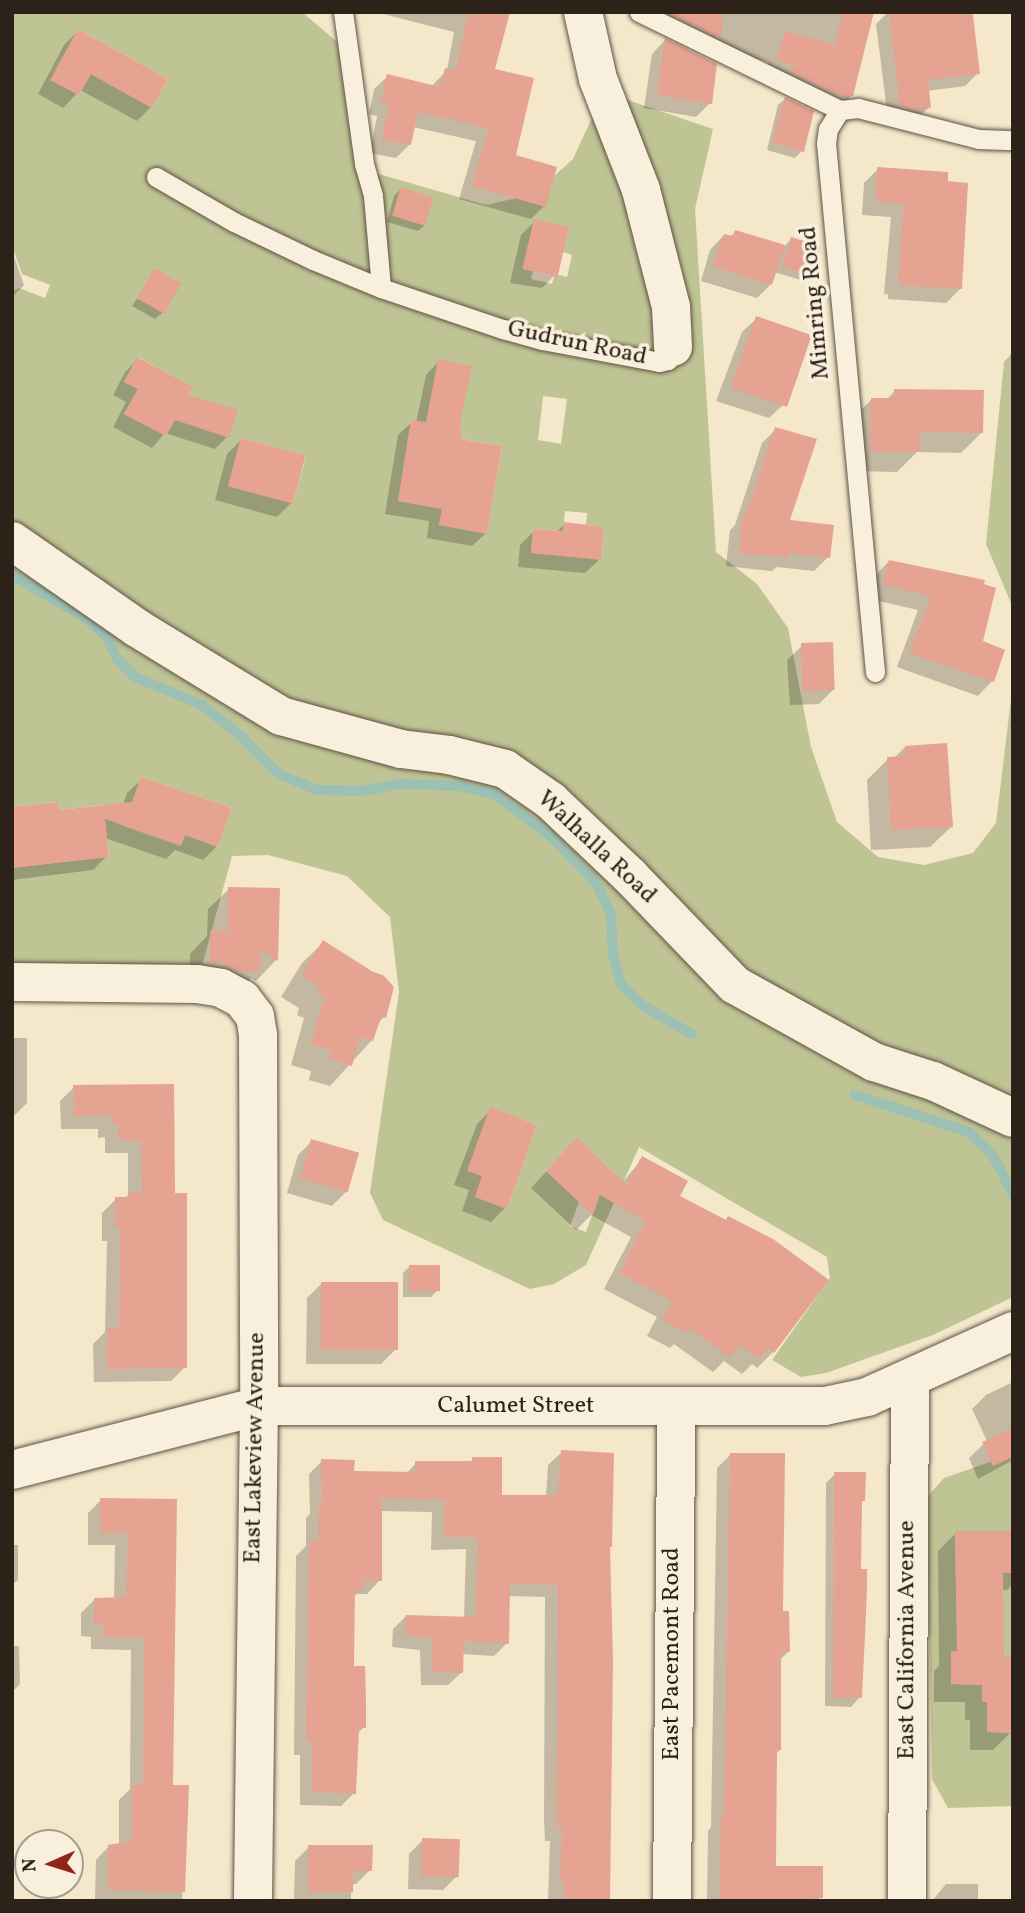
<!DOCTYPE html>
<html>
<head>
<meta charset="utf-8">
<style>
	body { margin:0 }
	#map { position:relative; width:1025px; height:1913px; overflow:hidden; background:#f4e7ca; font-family:Vollkorn,serif }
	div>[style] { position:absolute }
	.green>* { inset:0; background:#bfc494 }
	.shadow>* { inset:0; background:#0003 }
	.stream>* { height:10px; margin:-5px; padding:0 5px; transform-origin:5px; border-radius:5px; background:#9cc0b4 }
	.building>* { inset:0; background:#e6a391; transform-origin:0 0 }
	.roads { filter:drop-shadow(0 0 2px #5f5345) drop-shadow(0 0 2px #5f5345) }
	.service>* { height:19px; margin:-9.5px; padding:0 9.5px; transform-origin:9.5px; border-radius:9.5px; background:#f8efdd }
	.minor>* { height:38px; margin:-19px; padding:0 19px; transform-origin:19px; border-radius:19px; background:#f8efdd }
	span { translate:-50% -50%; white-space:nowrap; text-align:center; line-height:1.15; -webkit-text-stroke:7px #f8efdd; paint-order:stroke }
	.street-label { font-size:24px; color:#2d2219 }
	.frame { position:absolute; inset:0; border:14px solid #2d2219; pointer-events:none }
	.north { position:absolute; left:14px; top:1829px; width:70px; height:70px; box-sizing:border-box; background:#f8efdd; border:2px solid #a79d8f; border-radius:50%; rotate:267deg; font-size:19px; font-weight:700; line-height:28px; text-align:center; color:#2d2219 }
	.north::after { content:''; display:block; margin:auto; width:24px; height:32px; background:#8f2418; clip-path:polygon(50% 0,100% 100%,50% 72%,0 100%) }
</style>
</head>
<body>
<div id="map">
	<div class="green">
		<i style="clip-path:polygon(evenodd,12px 12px,302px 12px,349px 52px,365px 170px,486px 205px,534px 194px,573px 159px,604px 92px,713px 129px,695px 209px,716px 552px,757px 584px,788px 628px,811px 747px,837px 822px,878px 857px,924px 865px,973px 853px,996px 823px,1013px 683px,1013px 1297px,933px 1335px,826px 1373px,801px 1377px,772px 1360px,830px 1278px,827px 1257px,639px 1147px,586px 1265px,554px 1284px,530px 1289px,383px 1220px,370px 1193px,399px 992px,390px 917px,347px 876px,268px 855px,232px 856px,197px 984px,12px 982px,12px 868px,109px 856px,103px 805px,59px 810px,58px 802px,12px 807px,12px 291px,19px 288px,45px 298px,50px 285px,22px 274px,12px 246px,12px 12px,78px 29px,168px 79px,152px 108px,91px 74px,79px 95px,51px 80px,78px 29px,12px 12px,569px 227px,563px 252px,572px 255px,567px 277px,555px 274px,552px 284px,531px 279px,533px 271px,523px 269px,528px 245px,569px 227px,12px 12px,138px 357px,192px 387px,166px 436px,124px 414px,138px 389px,124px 382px,138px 357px,12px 12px,543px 396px,567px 399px,561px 444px,538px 440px,543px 396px,12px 12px,411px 420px,462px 429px,461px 439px,502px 446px,487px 533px,439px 525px,442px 509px,398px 501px,411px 420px,12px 12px,241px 438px,306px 456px,293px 503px,228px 486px,241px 438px,12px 12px,565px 511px,587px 513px,586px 525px,604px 527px,601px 559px,531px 553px,533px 529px,563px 531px,565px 511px,12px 12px,141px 777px,232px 808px,218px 847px,185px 835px,181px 846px,124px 826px,141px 777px,12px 12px,490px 1108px,537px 1125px,507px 1209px,475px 1197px,482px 1176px,468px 1171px,490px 1108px,12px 12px,577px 1138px,610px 1169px,585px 1197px,597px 1202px,586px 1232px,570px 1226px,579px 1202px,546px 1171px,577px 1138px)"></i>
		<i style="clip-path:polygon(1013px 352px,1013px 608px,986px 544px,1004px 362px)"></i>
		<i style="clip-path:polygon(1013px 1454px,1013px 1531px,955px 1532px,957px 1636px,1003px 1635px,1003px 1573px,1013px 1573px,1013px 1657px,990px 1657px,951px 1684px,982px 1685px,982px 1702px,987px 1702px,987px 1732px,1012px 1733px,1013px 1712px,1013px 1806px,948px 1808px,932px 1779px,927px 1497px,944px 1478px)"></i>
	</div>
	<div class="shadow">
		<i style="clip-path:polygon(357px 12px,508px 12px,493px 70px,513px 156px,544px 206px,531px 219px,459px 199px,476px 141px,413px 127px,410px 144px,396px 158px,370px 153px,377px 116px,369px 114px,374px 89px,388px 76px,431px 87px,447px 70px,454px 32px,383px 14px)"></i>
		<i style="clip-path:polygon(655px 12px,872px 12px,852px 95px,839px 108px,765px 73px,768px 62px,711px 46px)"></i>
		<i style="clip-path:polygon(888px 12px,967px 12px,978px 73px,965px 86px,927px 91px,929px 107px,916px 120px,888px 119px,876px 24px)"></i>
		<i style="clip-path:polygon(78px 31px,166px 80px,151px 107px,137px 121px,80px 90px,63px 108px,38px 94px,64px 45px)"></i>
		<i style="clip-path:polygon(665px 40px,710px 103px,696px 117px,644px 108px,652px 54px)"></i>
		<i style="clip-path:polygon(785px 99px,802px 151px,795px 158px,767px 150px,778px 105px)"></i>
		<i style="clip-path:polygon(878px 169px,946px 173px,960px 289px,946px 303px,888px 299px,888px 294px,884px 294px,891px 217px,862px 215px,864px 183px)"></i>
		<i style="clip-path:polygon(401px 189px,425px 225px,418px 231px,387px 222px,394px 196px)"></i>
		<i style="clip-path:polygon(535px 221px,556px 274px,542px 288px,510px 283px,521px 235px)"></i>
		<i style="clip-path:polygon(735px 232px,784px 247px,791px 239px,811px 274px,804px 281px,774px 272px,771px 284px,757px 298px,701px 281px,710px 250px,724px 235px,730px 237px)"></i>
		<i style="clip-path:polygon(12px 251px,24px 285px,12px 297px)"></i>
		<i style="clip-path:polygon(155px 271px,162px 313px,155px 319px,132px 306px)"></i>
		<i style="clip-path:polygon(757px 318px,784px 404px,769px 418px,716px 401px,742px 332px)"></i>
		<i style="clip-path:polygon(138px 359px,186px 396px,227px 437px,215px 449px,165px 433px,152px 448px,113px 427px,126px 402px,113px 395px,125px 372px)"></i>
		<i style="clip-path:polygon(439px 361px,486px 533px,472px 546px,427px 538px,429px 521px,385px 514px,398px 435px,412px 422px,416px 423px,426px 375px)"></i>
		<i style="clip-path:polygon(895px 391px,982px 432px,961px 453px,917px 452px,897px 472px,850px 471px,850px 421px,871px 400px,886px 400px)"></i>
		<i style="clip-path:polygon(776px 429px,788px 521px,828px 557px,814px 571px,777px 567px,772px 571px,726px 566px,730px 530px,735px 525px,762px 443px)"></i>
		<i style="clip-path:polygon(241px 440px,304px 457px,291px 503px,277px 517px,215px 500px,227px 454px)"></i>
		<i style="clip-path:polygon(565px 524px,600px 559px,585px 573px,518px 567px,520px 545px,534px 531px,556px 532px)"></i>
		<i style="clip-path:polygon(889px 561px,983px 581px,981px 642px,1003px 651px,992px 681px,978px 696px,897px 667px,918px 610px,870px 599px,875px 576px)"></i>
		<i style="clip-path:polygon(802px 646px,833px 690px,819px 704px,790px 705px,787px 660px)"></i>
		<i style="clip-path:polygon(905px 747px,951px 827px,930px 847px,871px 850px,867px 780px,888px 759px,894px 758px)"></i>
		<i style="clip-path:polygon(142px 779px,217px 846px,203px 860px,175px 850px,166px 859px,105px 838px,107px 856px,93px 870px,12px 880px,12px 809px,57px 812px,123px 805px,127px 793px)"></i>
		<i style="clip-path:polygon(229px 889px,278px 890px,276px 960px,256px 981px,251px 978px,237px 992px,190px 983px,190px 954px,207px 936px,208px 909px)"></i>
		<i style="clip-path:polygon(323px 943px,384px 1017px,376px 1025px,372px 1040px,330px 1086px,309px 1080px,311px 1071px,291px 1065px,304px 1018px,297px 1015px,299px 1008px,281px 997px,302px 963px)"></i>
		<i style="clip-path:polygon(12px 1038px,27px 1038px,27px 1103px,12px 1118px)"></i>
		<i style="clip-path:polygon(172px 1086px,173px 1194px,185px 1367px,171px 1381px,94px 1382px,93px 1344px,105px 1332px,107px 1241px,102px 1241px,102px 1213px,116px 1199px,124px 1199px,128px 1195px,128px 1153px,105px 1153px,105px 1137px,98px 1138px,98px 1129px,61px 1129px,60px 1101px,74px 1087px)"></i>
		<i style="clip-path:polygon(491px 1110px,505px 1208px,491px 1222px,462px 1211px,469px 1190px,454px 1185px,477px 1124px)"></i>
		<i style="clip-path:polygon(312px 1141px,346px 1192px,332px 1206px,287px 1193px,298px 1155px)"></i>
		<i style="clip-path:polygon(561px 1156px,622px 1183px,642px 1159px,678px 1196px,773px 1352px,757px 1368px,752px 1364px,742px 1374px,724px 1361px,713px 1372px,674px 1344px,670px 1348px,647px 1336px,657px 1317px,604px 1289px,631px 1237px,591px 1215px,576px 1230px,531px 1188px)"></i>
		<i style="clip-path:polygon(410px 1266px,438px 1290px,431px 1297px,403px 1297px,403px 1273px)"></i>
		<i style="clip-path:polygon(321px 1284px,395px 1350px,381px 1364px,306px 1364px,307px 1298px)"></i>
		<i style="clip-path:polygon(1013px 1382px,1013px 1460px,978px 1479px,969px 1458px,987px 1441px,972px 1409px,986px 1395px)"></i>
		<i style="clip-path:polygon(562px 1452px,608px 1549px,608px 1901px,548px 1901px,550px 1841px,545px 1841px,544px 1821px,545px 1597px,508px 1596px,507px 1643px,494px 1656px,462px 1654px,462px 1672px,448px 1685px,421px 1685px,420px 1650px,392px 1647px,393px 1629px,406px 1616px,464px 1618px,466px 1549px,431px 1550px,432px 1512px,381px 1511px,380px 1580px,367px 1594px,357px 1594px,353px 1598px,352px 1667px,364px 1727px,357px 1734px,354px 1793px,341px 1806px,300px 1805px,300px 1755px,294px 1755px,296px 1556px,306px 1546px,306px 1518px,310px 1514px,309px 1474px,322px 1461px,352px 1473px,406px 1474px,416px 1463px,469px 1463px,473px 1459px,501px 1497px,546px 1497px,548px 1465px)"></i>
		<i style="clip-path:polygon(730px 1455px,782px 1612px,788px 1652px,780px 1660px,780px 1750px,775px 1754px,774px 1868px,821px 1897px,817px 1901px,707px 1901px,708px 1831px,711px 1827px,717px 1468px)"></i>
		<i style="clip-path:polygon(835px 1474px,863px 1500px,860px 1504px,860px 1697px,851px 1707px,825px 1706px,826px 1483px)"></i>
		<i style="clip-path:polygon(101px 1500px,175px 1501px,171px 1787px,187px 1787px,182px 1901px,95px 1901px,96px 1860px,109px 1846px,119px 1845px,119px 1800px,130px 1789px,131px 1650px,91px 1649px,91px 1637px,81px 1636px,81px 1613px,95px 1599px,114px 1599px,115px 1545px,88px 1545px,88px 1513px)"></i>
		<i style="clip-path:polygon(1013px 1532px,1013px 1584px,1007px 1590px,1001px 1590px,1002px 1658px,1013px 1659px,1011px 1732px,993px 1750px,970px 1750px,970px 1720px,965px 1720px,965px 1702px,934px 1702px,934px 1671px,939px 1666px,938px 1551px,956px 1533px)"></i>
		<i style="clip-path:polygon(12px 1545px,18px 1545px,18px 1580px,13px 1584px,14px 1646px,19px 1646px,20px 1684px,14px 1690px,12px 1731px)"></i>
		<i style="clip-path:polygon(423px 1840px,457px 1876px,443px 1890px,408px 1889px,409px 1854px)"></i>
		<i style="clip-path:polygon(309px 1847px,370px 1870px,356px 1884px,351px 1884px,351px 1901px,294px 1901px,295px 1861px)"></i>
		<i style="clip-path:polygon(946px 1884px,978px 1884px,978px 1901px,932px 1901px)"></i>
	</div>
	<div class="stream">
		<i style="left:12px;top:575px;width:87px;rotate:30.4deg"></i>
		<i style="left:87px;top:619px;width:25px;rotate:42deg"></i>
		<i style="left:106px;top:636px;width:25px;rotate:64deg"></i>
		<i style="left:117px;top:659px;width:25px;rotate:45deg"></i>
		<i style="left:135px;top:677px;width:73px;rotate:22.7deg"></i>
		<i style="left:202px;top:705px;width:51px;rotate:38.7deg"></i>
		<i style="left:242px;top:737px;width:52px;rotate:45deg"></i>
		<i style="left:279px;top:774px;width:41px;rotate:22.8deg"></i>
		<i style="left:317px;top:790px;width:43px;rotate:1.3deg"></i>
		<i style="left:360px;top:791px;width:41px;rotate:-9.9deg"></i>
		<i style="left:400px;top:784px;width:60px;rotate:1.9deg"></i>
		<i style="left:460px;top:786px;width:36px;rotate:14deg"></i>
		<i style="left:495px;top:795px;width:69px;rotate:36.2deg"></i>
		<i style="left:551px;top:836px;width:65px;rotate:46.2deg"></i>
		<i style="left:596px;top:883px;width:34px;rotate:64deg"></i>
		<i style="left:611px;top:914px;width:42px;rotate:87.3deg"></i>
		<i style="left:613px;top:956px;width:29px;rotate:74deg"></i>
		<i style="left:621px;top:984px;width:30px;rotate:45deg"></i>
		<i style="left:642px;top:1005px;width:57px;rotate:30.6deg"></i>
		<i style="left:855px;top:1095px;width:120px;rotate:18deg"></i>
		<i style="left:969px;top:1132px;width:33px;rotate:44deg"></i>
		<i style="left:993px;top:1155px;width:45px;rotate:63.4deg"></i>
	</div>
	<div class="building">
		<i style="clip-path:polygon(468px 12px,510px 12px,495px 69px,534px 78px,516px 155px,557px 167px,546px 207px,472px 186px,488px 128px,418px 112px,411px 145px,382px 140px,389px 103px,381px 101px,387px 74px,440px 87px,445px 68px,456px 71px)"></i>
		<i style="clip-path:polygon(669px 12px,724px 12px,721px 38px,669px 13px)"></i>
		<i style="clip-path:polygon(842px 12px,874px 12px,853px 96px,844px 97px,791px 73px,793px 65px,776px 60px,785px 31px,835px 45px)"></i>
		<i style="clip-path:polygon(889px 12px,969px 12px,973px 15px,980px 74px,928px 80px,931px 108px,915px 110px,900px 106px)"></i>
		<i style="clip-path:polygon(78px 29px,168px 79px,152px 108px,91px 74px,79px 95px,50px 80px)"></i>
		<i style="clip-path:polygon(665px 38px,717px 64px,712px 104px,657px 95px)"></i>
		<i style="clip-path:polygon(785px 97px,814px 111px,804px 152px,772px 143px)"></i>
		<i style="clip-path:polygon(877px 167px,948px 172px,948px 181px,968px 183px,962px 289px,901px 285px,901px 280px,898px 280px,904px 203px,876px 202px)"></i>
		<i style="left:401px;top:187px;width:34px;height:30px;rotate:17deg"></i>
		<i style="left:534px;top:219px;width:36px;height:51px;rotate:13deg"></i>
		<i style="clip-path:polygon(735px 230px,785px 245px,772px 285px,713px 267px,724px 234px,733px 236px)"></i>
		<i style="left:791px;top:237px;width:31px;height:31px;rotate:17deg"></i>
		<i style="left:154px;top:268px;width:31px;height:35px;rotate:29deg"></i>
		<i style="left:756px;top:316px;width:59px;height:76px;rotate:19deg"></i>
		<i style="clip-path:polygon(137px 357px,193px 387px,188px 395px,238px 410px,229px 438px,175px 420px,166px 436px,124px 414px,138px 389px,124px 382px)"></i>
		<i style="clip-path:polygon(438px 359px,472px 366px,459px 428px,462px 429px,461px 439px,502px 446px,487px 534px,439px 525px,442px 509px,398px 501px,411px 420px,426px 422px)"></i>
		<i style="clip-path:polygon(894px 389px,984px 390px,983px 433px,921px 432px,920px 452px,870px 451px,871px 398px,893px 398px)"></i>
		<i style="clip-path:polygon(775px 427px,817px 439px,790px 520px,834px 525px,830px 558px,788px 553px,788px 558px,739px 553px,743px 514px,746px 515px)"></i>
		<i style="left:241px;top:438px;width:67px;height:50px;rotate:15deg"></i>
		<i style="clip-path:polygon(564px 522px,604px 527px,601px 560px,531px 553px,533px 529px,563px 531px)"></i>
		<i style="clip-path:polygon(889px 560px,985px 580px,984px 584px,996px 588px,983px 641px,1005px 650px,994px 682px,909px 653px,931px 596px,883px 585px)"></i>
		<i style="left:833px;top:642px;width:48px;height:32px;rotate:88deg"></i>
		<i style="clip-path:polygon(947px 743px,953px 827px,891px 830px,887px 757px,905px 756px,905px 746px)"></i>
		<i style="clip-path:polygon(141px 777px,232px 808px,218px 847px,185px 835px,181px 846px,105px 819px,109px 857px,12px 868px,12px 807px,58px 802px,59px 810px,132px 802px)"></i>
		<i style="clip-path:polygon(228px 887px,280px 888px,278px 961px,261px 950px,260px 972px,235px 971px,223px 963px,210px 963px,210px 931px,227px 932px)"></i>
		<i style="clip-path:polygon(323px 940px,373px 972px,383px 975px,394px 987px,386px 1018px,381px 1017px,373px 1041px,360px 1037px,352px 1066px,329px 1059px,331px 1050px,311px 1045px,324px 997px,317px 995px,319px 987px,301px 975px)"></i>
		<i style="clip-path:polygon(174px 1084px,175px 1193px,187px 1193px,187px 1368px,107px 1369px,107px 1328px,119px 1328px,120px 1228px,115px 1227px,115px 1197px,129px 1197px,129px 1192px,142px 1192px,141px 1140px,118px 1140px,119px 1124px,111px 1124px,111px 1115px,74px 1116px,73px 1085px)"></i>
		<i style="clip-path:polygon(490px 1107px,537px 1125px,507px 1209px,475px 1197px,482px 1176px,467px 1171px)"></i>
		<i style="clip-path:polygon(577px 1137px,626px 1185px,642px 1156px,688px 1181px,680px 1196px,726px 1220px,728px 1216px,773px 1239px,829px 1280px,774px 1353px,767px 1348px,759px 1359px,740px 1345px,730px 1358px,690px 1328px,687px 1333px,662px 1320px,672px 1301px,619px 1273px,645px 1221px,600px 1195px,593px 1215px,546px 1171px)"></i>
		<i style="left:311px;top:1139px;width:50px;height:41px;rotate:16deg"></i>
		<i style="left:409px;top:1265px;width:31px;height:26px"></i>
		<i style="left:321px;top:1282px;width:77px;height:68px"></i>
		<i style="clip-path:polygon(1013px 1428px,1013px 1457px,993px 1466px,982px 1442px)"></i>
		<i style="clip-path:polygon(561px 1450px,614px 1453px,612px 1547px,610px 1547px,613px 1661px,610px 1901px,564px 1901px,565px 1882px,560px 1882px,562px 1828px,557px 1828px,557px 1807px,558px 1585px,510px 1584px,509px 1644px,464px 1641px,463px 1673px,433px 1672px,432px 1638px,404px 1635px,406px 1615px,474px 1617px,476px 1614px,478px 1537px,444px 1537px,445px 1500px,382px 1498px,382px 1581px,364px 1581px,364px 1590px,355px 1590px,354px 1666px,365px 1666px,366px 1703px,366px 1728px,359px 1728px,356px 1794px,312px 1792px,312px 1742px,306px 1742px,309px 1541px,318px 1541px,319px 1503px,322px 1503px,321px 1459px,355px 1460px,354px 1471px,415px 1472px,415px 1461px,472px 1461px,472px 1457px,502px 1457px,502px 1495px,558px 1495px)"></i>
		<i style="clip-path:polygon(730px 1453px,785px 1453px,783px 1611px,789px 1611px,790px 1652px,781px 1652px,781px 1750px,777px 1750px,776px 1866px,823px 1866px,823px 1898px,719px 1901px,721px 1815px,724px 1815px)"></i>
		<i style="clip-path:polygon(834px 1472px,866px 1472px,865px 1501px,862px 1501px,861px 1569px,867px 1569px,867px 1591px,862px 1698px,833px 1698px)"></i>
		<i style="clip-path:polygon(100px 1498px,177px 1499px,173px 1785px,189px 1785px,185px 1892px,108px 1890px,108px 1845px,132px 1841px,132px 1785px,143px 1785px,144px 1637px,103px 1637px,103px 1624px,94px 1624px,94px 1598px,126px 1597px,128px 1533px,100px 1533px)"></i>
		<i style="clip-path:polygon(955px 1531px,1013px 1531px,1013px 1573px,1003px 1573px,1004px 1657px,1013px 1657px,1012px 1733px,987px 1732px,987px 1702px,982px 1702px,982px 1685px,951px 1684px,951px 1651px,957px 1651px)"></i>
		<i style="left:422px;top:1838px;width:38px;height:38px;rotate:2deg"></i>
		<i style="clip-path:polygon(308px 1845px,373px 1845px,372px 1871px,353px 1871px,353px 1892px,308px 1892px)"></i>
	</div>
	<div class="roads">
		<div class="service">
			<i style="left:343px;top:12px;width:153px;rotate:82.1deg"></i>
			<i style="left:364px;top:164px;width:33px;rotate:74deg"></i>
			<i style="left:373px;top:196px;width:92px;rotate:85deg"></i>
			<i style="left:639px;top:12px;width:224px;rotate:26deg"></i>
			<i style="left:156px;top:177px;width:90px;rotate:30deg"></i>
			<i style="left:234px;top:222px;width:88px;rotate:25.7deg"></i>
			<i style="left:313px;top:260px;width:74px;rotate:22.4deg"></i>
			<i style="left:381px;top:288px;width:129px;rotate:18.6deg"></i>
			<i style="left:503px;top:329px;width:41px;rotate:15.8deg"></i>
			<i style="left:542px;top:340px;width:119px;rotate:10.6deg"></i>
			<i style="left:659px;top:362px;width:9px;rotate:-13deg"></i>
			<i style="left:668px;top:360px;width:14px;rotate:-69deg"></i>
			<i style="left:875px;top:672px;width:531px;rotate:-95.29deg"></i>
			<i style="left:826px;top:143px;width:14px;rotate:-82deg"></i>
			<i style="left:828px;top:129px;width:22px;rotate:-58deg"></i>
			<i style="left:840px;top:110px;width:18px;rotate:-6deg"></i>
			<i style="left:858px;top:108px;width:125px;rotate:14.4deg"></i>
			<i style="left:979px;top:139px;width:34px;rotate:2deg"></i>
		</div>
		<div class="minor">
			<i style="left:583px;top:12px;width:69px;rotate:77.4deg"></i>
			<i style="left:598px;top:79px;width:119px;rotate:68.8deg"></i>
			<i style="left:641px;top:190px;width:121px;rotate:75.6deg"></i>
			<i style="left:671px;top:307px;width:40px;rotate:87.1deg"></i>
			<i style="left:12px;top:541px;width:152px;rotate:34.8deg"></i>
			<i style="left:137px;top:628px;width:169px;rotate:31.4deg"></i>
			<i style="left:281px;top:716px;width:124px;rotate:15.4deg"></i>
			<i style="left:401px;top:749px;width:48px;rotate:7.1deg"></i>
			<i style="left:449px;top:755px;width:58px;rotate:14deg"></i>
			<i style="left:505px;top:769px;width:56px;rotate:34.8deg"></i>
			<i style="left:551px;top:801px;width:109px;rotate:43.5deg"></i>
			<i style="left:630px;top:876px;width:151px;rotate:46.1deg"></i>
			<i style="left:735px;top:985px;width:159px;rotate:29deg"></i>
			<i style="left:874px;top:1062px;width:62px;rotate:17.9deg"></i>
			<i style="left:933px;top:1081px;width:88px;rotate:24.8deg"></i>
			<i style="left:12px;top:982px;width:185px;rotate:0.6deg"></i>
			<i style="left:197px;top:984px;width:24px;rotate:9deg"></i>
			<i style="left:221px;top:988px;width:24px;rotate:28deg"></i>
			<i style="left:242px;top:999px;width:21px;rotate:53deg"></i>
			<i style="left:255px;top:1016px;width:20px;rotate:81deg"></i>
			<i style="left:258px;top:1036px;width:370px;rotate:89.8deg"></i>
			<i style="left:259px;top:1406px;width:495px;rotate:90.7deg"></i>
			<i style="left:12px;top:1470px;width:255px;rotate:-14.5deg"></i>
			<i style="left:259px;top:1406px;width:566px"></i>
			<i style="left:825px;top:1406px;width:43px;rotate:-12.1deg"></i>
			<i style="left:867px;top:1397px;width:160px;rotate:-24.3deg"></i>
			<i style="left:672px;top:1901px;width:494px;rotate:-89.5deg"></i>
			<i style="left:907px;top:1901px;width:522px;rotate:-89.67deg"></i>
		</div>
	</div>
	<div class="street-label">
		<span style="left:816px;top:303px;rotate:-95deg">Mimring Road</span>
		<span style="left:577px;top:344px;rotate:12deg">Gudrun Road</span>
		<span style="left:596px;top:848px;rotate:43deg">Walhalla Road</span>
		<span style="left:516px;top:1407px">Calumet Street</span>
		<span style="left:256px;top:1448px;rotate:-89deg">East Lakeview Avenue</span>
		<span style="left:908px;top:1640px;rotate:-90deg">East California Avenue</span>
		<span style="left:673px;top:1654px;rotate:-90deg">East Pacemont Road</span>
	</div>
	<div class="frame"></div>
	<div class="north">N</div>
</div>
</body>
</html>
